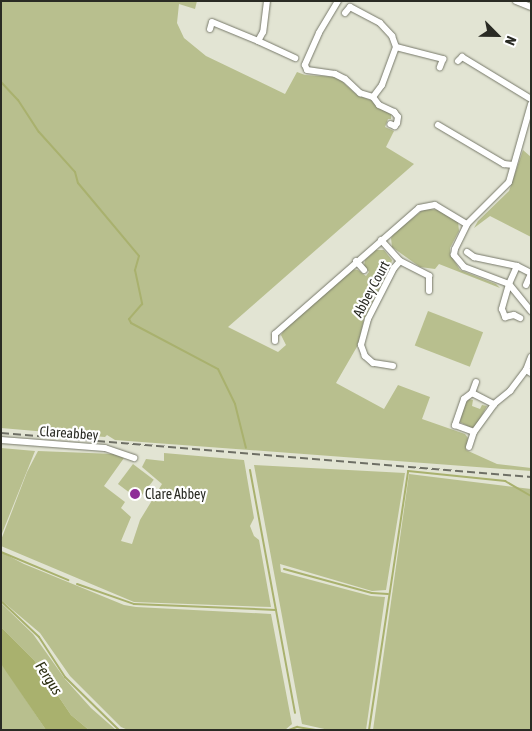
<!DOCTYPE html>
<html>
<head>
<meta charset="utf-8">
<style>
	body { margin:0 }
	#map { position:relative; width:532px; height:731px; overflow:hidden; background:#e2e4d3; font-family:"Asap Condensed",sans-serif }
	div>[style] { position:absolute }
	.green>* { inset:0; background:#b8bf8e; transform-origin:0 0 }
	.water>* { inset:0; background:#a9b16e }
	.stream>* { height:2px; margin:-1px; padding:0 1px; transform-origin:1px; border-radius:1px; background:#a9b16e }
	.roads { filter:drop-shadow(0 0 1px #77796a) drop-shadow(0 0 1px #77796a) }
	.minor>* { height:6px; margin:-3px; padding:0 3px; transform-origin:3px; border-radius:3px; background:#fff }
	.rail>* { height:2px; margin-top:-1px; transform-origin:0; background:repeating-linear-gradient(90deg,#6e6f65 0 8px,transparent 0 12px) }
	.dots>* { width:14px; height:14px; translate:-50% -50%; box-sizing:border-box; border:2px solid #fff; border-radius:50% }
	span { translate:-50% -50%; white-space:nowrap; text-align:center; line-height:1.15; -webkit-text-stroke:4.5px #fff; paint-order:stroke }
	.street-label { font-size:14px; color:#2a2b24 }
	.poi-label { font-size:14px; color:#2a2b24 }
	.left { translate:0 -50%; text-align:left }
	.water-label { font-size:15px; color:#2c2f11; font-style:italic }
	.frame { position:absolute; inset:0; border:2px solid #2a2b24; pointer-events:none }
	.north { position:absolute; left:472px; top:10px; width:50px; height:50px; -webkit-text-stroke:4px #fff; paint-order:stroke; rotate:113deg; font-size:14px; font-weight:700; line-height:20px; text-align:center; color:#2a2b24 }
	.north::after { content:''; display:block; margin:auto; width:18px; height:22px; background:#2a2b24; clip-path:polygon(50% 0,100% 100%,50% 72%,0 100%) }
</style>
</head>
<body>
<div id="map">
	<div class="green">
		<i style="clip-path:polygon(1px 1px,197px 1px,195px 9px,179px 4px,177px 23px,184px 38px,206px 56px,285px 94px,297px 72px,305px 75px,337px 77px,357px 95px,373px 101px,391px 114px,391px 119px,388px 119px,385px 127px,394px 131px,386px 147px,414px 164px,228px 327px,278px 352px,286px 345px,281px 335px,284px 330px,352px 269px,358px 270px,366px 276px,369px 272px,364px 266px,365px 260px,376px 250px,384px 250px,392px 260px,390px 268px,364px 319px,358px 345px,336px 383px,384px 409px,398px 385px,430px 397px,422px 419px,465px 434px,468px 438px,466px 450px,497px 464px,531px 468px,531px 471px,115px 440px,107px 435px,105px 437px,1px 428px)"></i>
		<i style="clip-path:polygon(523px 150px,531px 157px,531px 237px,490px 216px,474px 228px,478px 221px,509px 191px)"></i>
		<i style="clip-path:polygon(428px 209px,438px 210px,458px 221px,459px 231px,450px 248px,450px 254px,460px 270px,496px 284px,500px 288px,439px 264px,435px 269px,420px 267px,392px 247px,391px 238px,394px 233px,423px 210px)"></i>
		<i style="left:428px;top:311px;width:59px;height:37px;rotate:21deg"></i>
		<i style="clip-path:polygon(469px 399px,473px 400px,472px 406px,480px 409px,482px 405px,487px 406px,476px 426px,471px 428px,460px 422px,464px 405px)"></i>
		<i style="clip-path:polygon(1px 448px,35px 451px,1px 536px)"></i>
		<i style="clip-path:polygon(38px 451px,114px 454px,124px 458px,104px 486px,125px 502px,121px 508px,131px 517px,121px 541px,132px 544px,140px 520px,162px 484px,142px 467px,146px 459px,164px 461px,164px 453px,244px 460px,254px 518px,250px 526px,254px 536px,259px 540px,271px 607px,134px 602px,1px 546px,1px 540px,27px 472px)"></i>
		<i style="left:133px;top:464px;width:26px;height:25px;rotate:37deg"></i>
		<i style="clip-path:polygon(254px 465px,405px 473px,386px 590px,372px 591px,280px 564px,281px 572px,371px 596px,385px 597px,366px 730px,329px 730px,302px 724px)"></i>
		<i style="clip-path:polygon(409px 474px,531px 489px,531px 730px,373px 730px)"></i>
		<i style="clip-path:polygon(1px 552px,24px 564px,124px 605px,136px 607px,271px 614px,292px 724px,285px 730px,128px 730px,121px 727px,70px 676px,40px 633px,1px 600px)"></i>
		<i style="clip-path:polygon(1px 603px,33px 634px,65px 679px,91px 708px,116px 730px,89px 730px,71px 715px,34px 660px,1px 627px)"></i>
		<i style="clip-path:polygon(1px 664px,6px 670px,46px 730px,1px 730px)"></i>
	</div>
	<div class="water">
		<i style="clip-path:polygon(1px 627px,34px 660px,71px 715px,89px 730px,46px 730px,1px 664px)"></i>
	</div>
	<div class="stream">
		<i style="left:1px;top:82px;width:25px;rotate:47deg"></i>
		<i style="left:18px;top:100px;width:38px;rotate:57deg"></i>
		<i style="left:39px;top:132px;width:54px;rotate:48deg"></i>
		<i style="left:75px;top:172px;width:11px;rotate:75deg"></i>
		<i style="left:78px;top:183px;width:95px;rotate:50.1deg"></i>
		<i style="left:139px;top:256px;width:15px;rotate:106deg"></i>
		<i style="left:135px;top:270px;width:35px;rotate:78deg"></i>
		<i style="left:142px;top:304px;width:20px;rotate:131deg"></i>
		<i style="left:129px;top:319px;width:4px;rotate:63deg"></i>
		<i style="left:131px;top:323px;width:98px;rotate:27.9deg"></i>
		<i style="left:218px;top:369px;width:39px;rotate:64deg"></i>
		<i style="left:235px;top:404px;width:45px;rotate:76deg"></i>
		<i style="left:250px;top:470px;width:247px;rotate:79.5deg"></i>
		<i style="left:1px;top:552px;width:73px;rotate:22.7deg"></i>
		<i style="left:284px;top:569px;width:91px;rotate:15.3deg"></i>
		<i style="left:372px;top:593px;width:16px;rotate:4deg"></i>
		<i style="left:77px;top:584px;width:60px;rotate:19.3deg"></i>
		<i style="left:134px;top:604px;width:142px;rotate:2.4deg"></i>
		<i style="left:2px;top:602px;width:51px;rotate:43.4deg"></i>
		<i style="left:39px;top:637px;width:48px;rotate:57deg"></i>
		<i style="left:65px;top:677px;width:76px;rotate:44.5deg"></i>
		<i style="left:289px;top:730px;width:9px;rotate:-21deg"></i>
		<i style="left:297px;top:727px;width:19px;rotate:9deg"></i>
		<i style="left:369px;top:730px;width:262px;rotate:-81.4deg"></i>
		<i style="left:408px;top:471px;width:98px;rotate:5.9deg"></i>
		<i style="left:505px;top:481px;width:30px;rotate:30deg"></i>
	</div>
	<div class="roads">
		<div class="minor">
			<i style="left:267px;top:1px;width:31px;rotate:97deg"></i>
			<i style="left:263px;top:32px;width:10px;rotate:119deg"></i>
			<i style="left:258px;top:41px;width:41px;rotate:24.7deg"></i>
			<i style="left:338px;top:1px;width:37px;rotate:121deg"></i>
			<i style="left:319px;top:33px;width:35px;rotate:114deg"></i>
			<i style="left:305px;top:65px;width:5px;rotate:68deg"></i>
			<i style="left:307px;top:70px;width:28px;rotate:8deg"></i>
			<i style="left:335px;top:74px;width:11px;rotate:27deg"></i>
			<i style="left:345px;top:79px;width:21px;rotate:43deg"></i>
			<i style="left:360px;top:93px;width:14px;rotate:17deg"></i>
			<i style="left:373px;top:97px;width:10px;rotate:53deg"></i>
			<i style="left:379px;top:105px;width:17px;rotate:25deg"></i>
			<i style="left:394px;top:112px;width:6px;rotate:51deg"></i>
			<i style="left:398px;top:117px;width:6px;rotate:99deg"></i>
			<i style="left:397px;top:123px;width:4px;rotate:124deg"></i>
			<i style="left:395px;top:126px;width:5px;rotate:-158deg"></i>
			<i style="left:516px;top:1px;width:16px;rotate:22deg"></i>
			<i style="left:345px;top:13px;width:8px;rotate:-50deg"></i>
			<i style="left:350px;top:7px;width:34px;rotate:28deg"></i>
			<i style="left:380px;top:23px;width:18px;rotate:47deg"></i>
			<i style="left:392px;top:36px;width:12px;rotate:70deg"></i>
			<i style="left:396px;top:47px;width:49px;rotate:14.3deg"></i>
			<i style="left:443px;top:59px;width:9px;rotate:111deg"></i>
			<i style="left:210px;top:29px;width:7px;rotate:-74deg"></i>
			<i style="left:212px;top:22px;width:50px;rotate:22.4deg"></i>
			<i style="left:458px;top:61px;width:6px;rotate:-45deg"></i>
			<i style="left:462px;top:57px;width:81px;rotate:31.3deg"></i>
			<i style="left:373px;top:97px;width:15px;rotate:-53deg"></i>
			<i style="left:382px;top:85px;width:40px;rotate:-69.8deg"></i>
			<i style="left:438px;top:125px;width:77px;rotate:30.6deg"></i>
			<i style="left:504px;top:164px;width:9px;rotate:6deg"></i>
			<i style="left:381px;top:240px;width:28px;rotate:48deg"></i>
			<i style="left:400px;top:261px;width:33px;rotate:27deg"></i>
			<i style="left:429px;top:276px;width:15px;rotate:90deg"></i>
			<i style="left:467px;top:252px;width:9px;rotate:36deg"></i>
			<i style="left:474px;top:257px;width:44px;rotate:11.8deg"></i>
			<i style="left:517px;top:266px;width:16px;rotate:27deg"></i>
			<i style="left:356px;top:261px;width:12px;rotate:48deg"></i>
			<i style="left:517px;top:266px;width:20px;rotate:114deg"></i>
			<i style="left:509px;top:284px;width:26px;rotate:106deg"></i>
			<i style="left:502px;top:309px;width:9px;rotate:69deg"></i>
			<i style="left:505px;top:317px;width:9px;rotate:-13deg"></i>
			<i style="left:514px;top:315px;width:7px;rotate:27deg"></i>
			<i style="left:509px;top:284px;width:48px;rotate:-159.3deg"></i>
			<i style="left:464px;top:267px;width:16px;rotate:-130deg"></i>
			<i style="left:454px;top:255px;width:6px;rotate:-81deg"></i>
			<i style="left:455px;top:249px;width:28px;rotate:-64deg"></i>
			<i style="left:467px;top:224px;width:59px;rotate:-45deg"></i>
			<i style="left:509px;top:182px;width:81px;rotate:-74.2deg"></i>
			<i style="left:509px;top:284px;width:35px;rotate:51deg"></i>
			<i style="left:526px;top:285px;width:12px;rotate:-66deg"></i>
			<i style="left:275px;top:341px;width:7px;rotate:-90deg"></i>
			<i style="left:275px;top:334px;width:191px;rotate:-41.2deg"></i>
			<i style="left:419px;top:208px;width:16px;rotate:-11deg"></i>
			<i style="left:435px;top:205px;width:37px;rotate:31deg"></i>
			<i style="left:393px;top:366px;width:20px;rotate:-171deg"></i>
			<i style="left:373px;top:363px;width:11px;rotate:-139deg"></i>
			<i style="left:365px;top:356px;width:12px;rotate:-110deg"></i>
			<i style="left:361px;top:345px;width:27px;rotate:-75deg"></i>
			<i style="left:368px;top:319px;width:57px;rotate:-63deg"></i>
			<i style="left:394px;top:268px;width:9px;rotate:-49deg"></i>
			<i style="left:526px;top:370px;width:14px;rotate:-69deg"></i>
			<i style="left:476px;top:382px;width:12px;rotate:110deg"></i>
			<i style="left:472px;top:393px;width:25px;rotate:27deg"></i>
			<i style="left:472px;top:393px;width:10px;rotate:143deg"></i>
			<i style="left:464px;top:399px;width:28px;rotate:109deg"></i>
			<i style="left:455px;top:425px;width:20px;rotate:20deg"></i>
			<i style="left:1px;top:440px;width:104px;rotate:4.4deg"></i>
			<i style="left:105px;top:448px;width:31px;rotate:19deg"></i>
			<i style="left:469px;top:447px;width:16px;rotate:-72deg"></i>
			<i style="left:474px;top:432px;width:34px;rotate:-54deg"></i>
			<i style="left:494px;top:404px;width:21px;rotate:-39deg"></i>
			<i style="left:510px;top:391px;width:26px;rotate:-53deg"></i>
			<i style="left:526px;top:370px;width:6px;rotate:31deg"></i>
		</div>
	</div>
	<div class="rail">
		<i style="left:1px;top:433px;width:532px;rotate:4.75deg"></i>
	</div>
	<div class="dots">
		<i style="left:135px;top:494px;background:#8e2e97"></i>
	</div>
	<div class="street-label">
		<span style="left:371px;top:289px;rotate:-62deg">Abbey Court</span>
		<span style="left:69px;top:433px;rotate:4deg">Clareabbey</span>
	</div>
	<div class="poi-label">
		<span class="left" style="left:145px;top:494px">Clare Abbey</span>
	</div>
	<div class="water-label">
		<span style="left:49px;top:678px;rotate:57deg">Fergus</span>
	</div>
	<div class="frame"></div>
	<div class="north">N</div>
</div>
</body>
</html>
